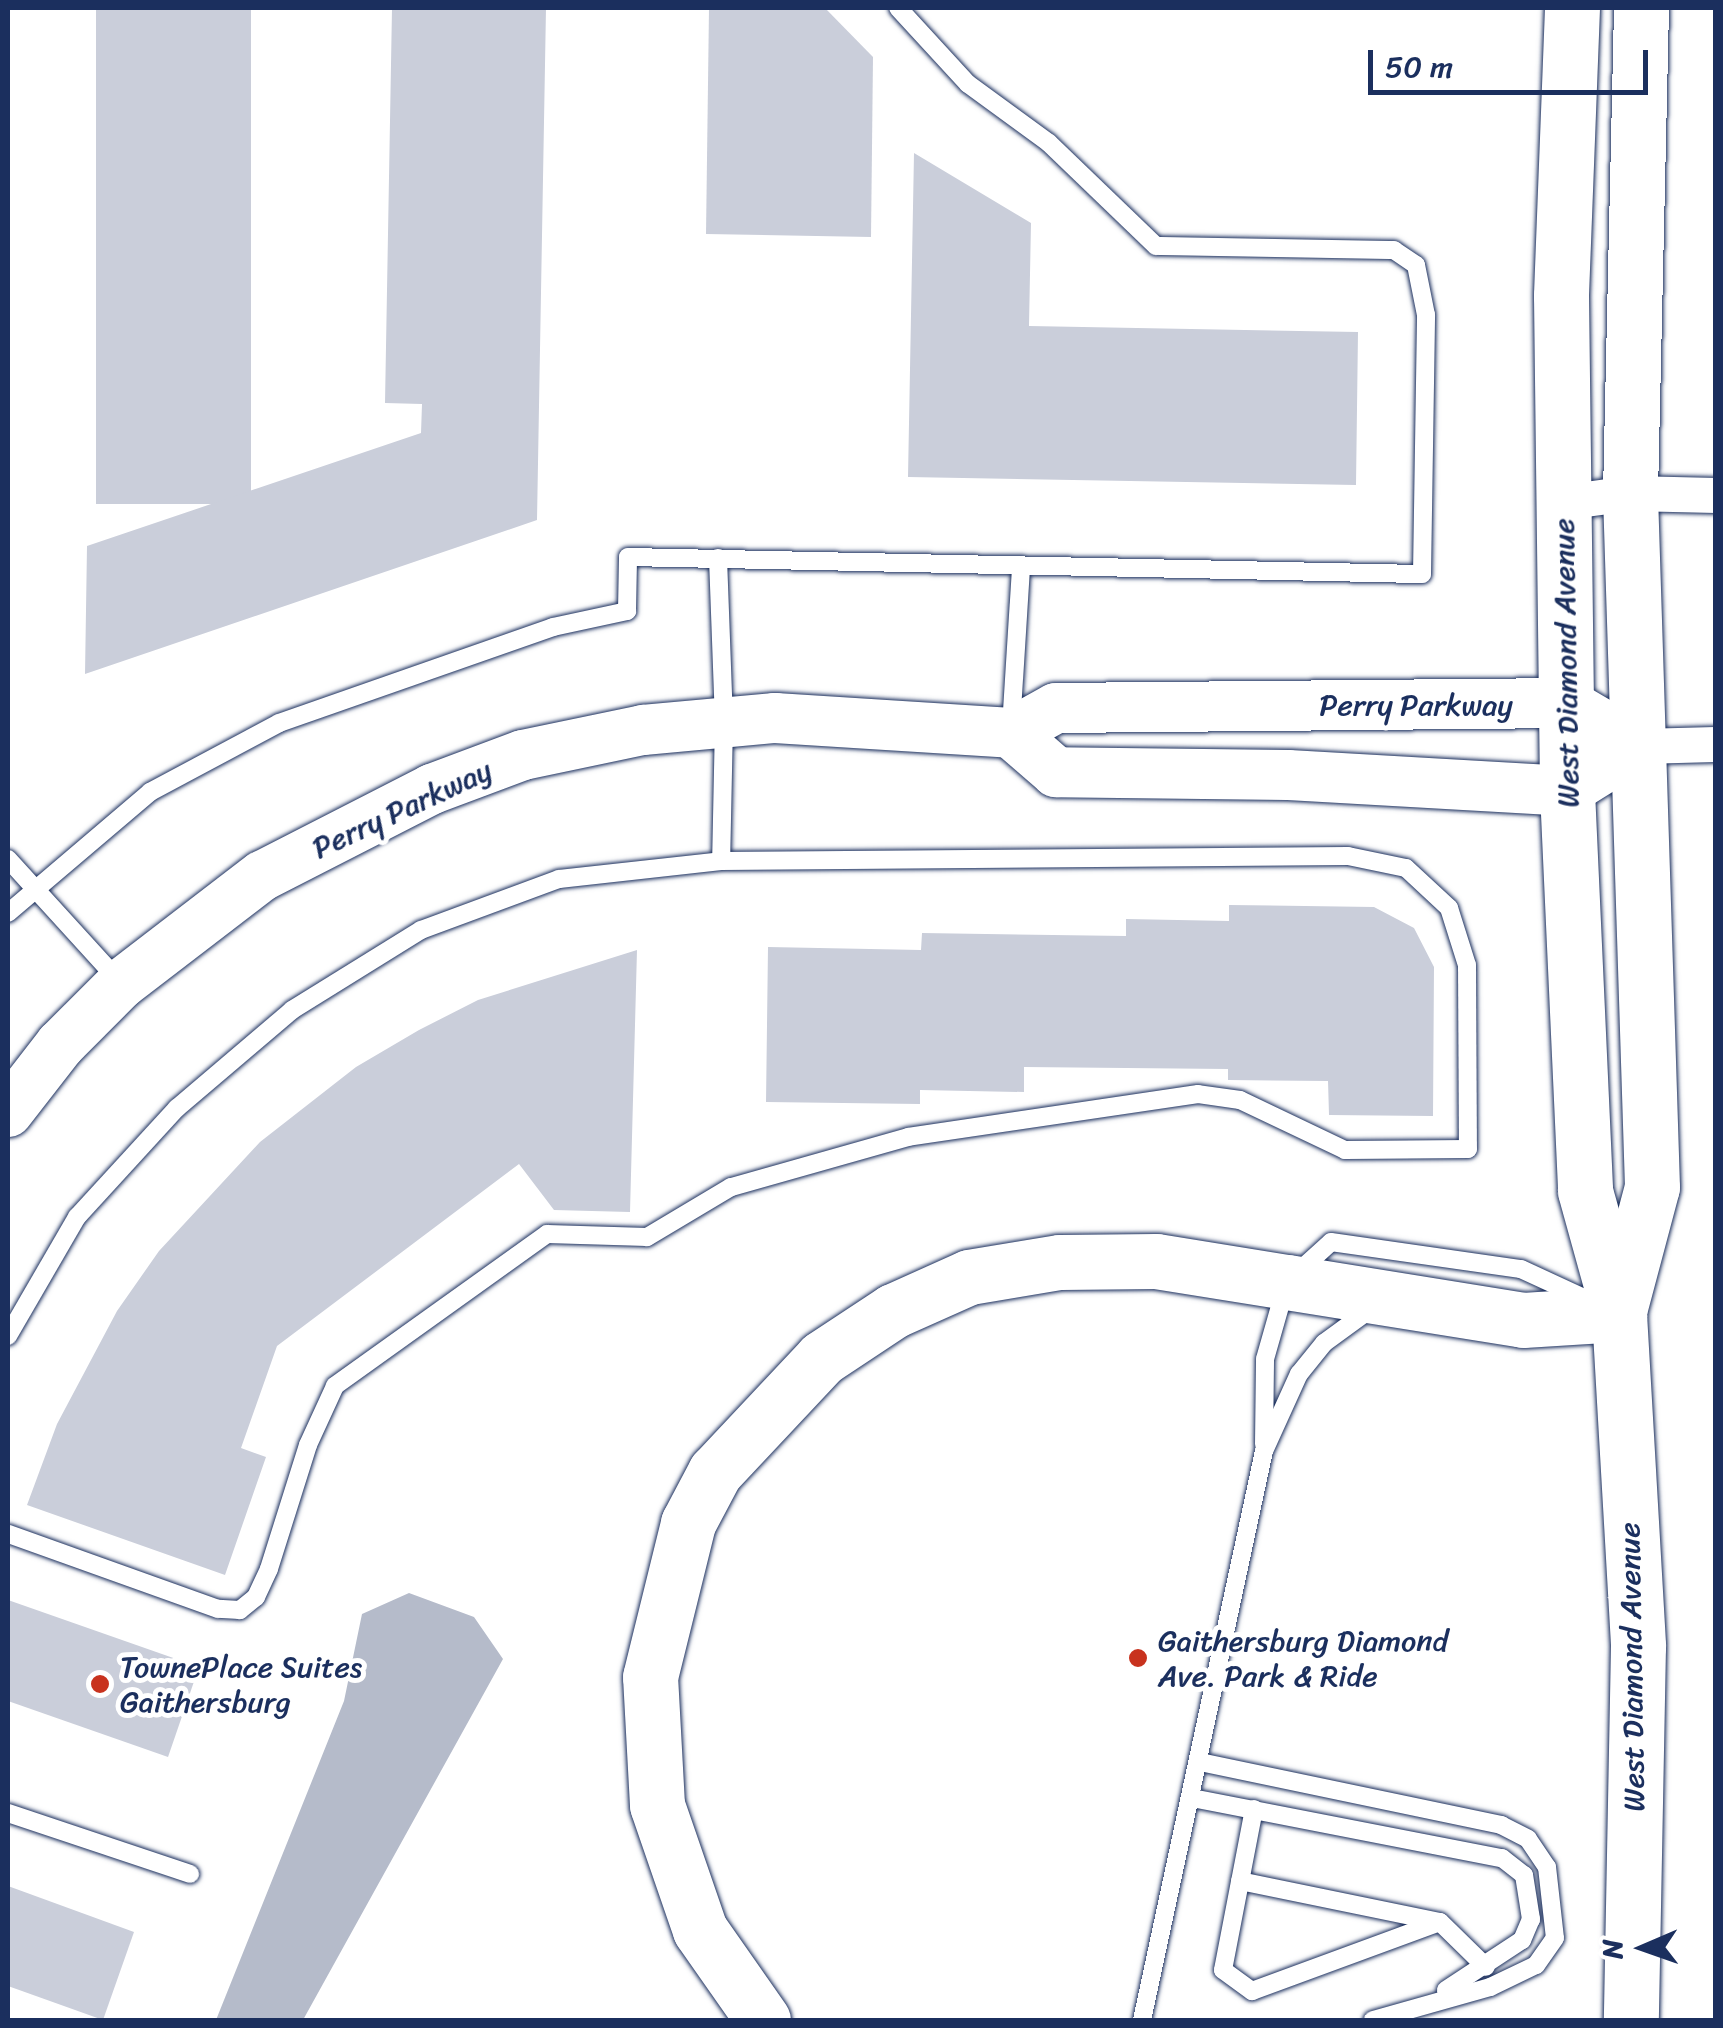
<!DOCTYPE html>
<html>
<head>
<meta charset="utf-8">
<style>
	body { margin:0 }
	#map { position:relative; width:1723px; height:2028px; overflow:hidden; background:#fff; font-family:Sriracha,sans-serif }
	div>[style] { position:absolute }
	.water>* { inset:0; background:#b5bbca }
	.building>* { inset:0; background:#caceda; transform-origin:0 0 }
	.roads { filter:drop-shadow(0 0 2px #1b2f5e) drop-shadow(0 0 2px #1b2f5e) }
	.lane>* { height:18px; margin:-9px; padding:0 9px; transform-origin:9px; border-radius:9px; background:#fff }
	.street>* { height:35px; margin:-17.5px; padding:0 17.5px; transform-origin:17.5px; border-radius:17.5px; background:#fff }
	.secondary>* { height:50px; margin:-25px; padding:0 25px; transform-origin:25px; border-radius:25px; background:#fff }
	.primary>* { height:55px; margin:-27.5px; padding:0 27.5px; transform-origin:27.5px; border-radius:27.5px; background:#fff }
	.highway>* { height:55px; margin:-27.5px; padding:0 27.5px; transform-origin:27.5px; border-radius:27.5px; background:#fff }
	.dots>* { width:28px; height:28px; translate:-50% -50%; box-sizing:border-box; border:5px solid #fff; border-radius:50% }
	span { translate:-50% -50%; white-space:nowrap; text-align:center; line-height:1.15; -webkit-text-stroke:10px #fff; paint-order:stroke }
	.street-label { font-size:30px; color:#1b2f5e }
	.poi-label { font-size:30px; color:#1b2f5e }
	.left { translate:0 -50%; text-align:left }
	.frame { position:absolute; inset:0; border:10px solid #1b2f5e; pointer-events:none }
	.north { position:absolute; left:1593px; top:1898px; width:100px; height:100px; -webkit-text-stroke:8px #fff; paint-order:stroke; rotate:268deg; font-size:28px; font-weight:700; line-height:40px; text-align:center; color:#1b2f5e }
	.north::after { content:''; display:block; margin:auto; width:35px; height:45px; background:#1b2f5e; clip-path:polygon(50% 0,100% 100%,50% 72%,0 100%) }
	.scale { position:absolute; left:1368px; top:50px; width:280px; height:45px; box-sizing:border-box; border:5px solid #1b2f5e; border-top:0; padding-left:12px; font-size:30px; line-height:35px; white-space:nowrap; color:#1b2f5e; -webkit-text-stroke:8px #fff; paint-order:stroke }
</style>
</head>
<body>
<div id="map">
	<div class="water">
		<i style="clip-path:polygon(409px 1593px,474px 1617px,503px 1659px,303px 2020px,216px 2020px,344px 1701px,362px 1614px)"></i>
	</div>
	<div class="building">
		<i style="left:96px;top:8px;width:155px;height:496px"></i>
		<i style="clip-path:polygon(392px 8px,546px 8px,537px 520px,85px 674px,87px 546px,421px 433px,422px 404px,385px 403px)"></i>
		<i style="clip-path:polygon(709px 8px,825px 8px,873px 57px,871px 237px,706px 234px)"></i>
		<i style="clip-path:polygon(914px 153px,1031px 223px,1029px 326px,1358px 332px,1356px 485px,908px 477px)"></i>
		<i style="clip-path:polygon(1229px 905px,1374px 907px,1414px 928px,1434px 967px,1433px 1116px,1329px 1115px,1328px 1081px,1228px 1080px,1228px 1069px,1024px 1067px,1024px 1092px,920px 1090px,920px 1104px,766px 1102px,768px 947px,921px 950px,922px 933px,1126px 936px,1126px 919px,1229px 921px)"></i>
		<i style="clip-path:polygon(637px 950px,630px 1212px,554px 1210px,519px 1164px,277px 1346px,241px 1448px,266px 1457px,225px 1575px,27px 1505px,57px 1424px,117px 1311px,159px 1251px,260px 1142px,356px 1067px,419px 1030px,478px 1000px)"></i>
		<i style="clip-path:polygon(8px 1600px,199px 1667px,168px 1757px,8px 1701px)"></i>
		<i style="clip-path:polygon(8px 1886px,134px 1932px,103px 2020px,8px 1986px)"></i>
	</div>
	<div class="roads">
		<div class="lane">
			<i style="left:718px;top:558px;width:165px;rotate:87.9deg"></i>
			<i style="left:724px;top:723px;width:138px;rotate:91.2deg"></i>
			<i style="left:1011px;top:727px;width:160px;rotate:-86.4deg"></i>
			<i style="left:8px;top:859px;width:164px;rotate:47.7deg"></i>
			<i style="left:8px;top:913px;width:187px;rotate:-40.4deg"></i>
			<i style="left:150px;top:792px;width:146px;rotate:-28.1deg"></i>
			<i style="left:279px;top:723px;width:290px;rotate:-19.3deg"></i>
			<i style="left:553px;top:627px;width:76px;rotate:-12.2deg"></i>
			<i style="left:627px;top:611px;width:54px;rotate:-88.9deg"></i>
			<i style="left:628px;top:557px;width:794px;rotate:1.23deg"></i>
			<i style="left:1422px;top:574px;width:259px;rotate:-89.1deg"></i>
			<i style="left:1426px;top:315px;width:51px;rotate:-101.3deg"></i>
			<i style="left:1416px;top:265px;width:27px;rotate:-146deg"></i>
			<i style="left:1394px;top:250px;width:238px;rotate:-179deg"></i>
			<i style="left:1156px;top:246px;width:149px;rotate:-136.1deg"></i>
			<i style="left:1049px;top:143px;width:100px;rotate:-143.9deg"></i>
			<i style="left:968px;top:84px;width:103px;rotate:-132.6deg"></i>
			<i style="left:8px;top:1336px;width:138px;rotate:-59.9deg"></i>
			<i style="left:77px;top:1217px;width:148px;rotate:-47.5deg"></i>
			<i style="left:177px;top:1108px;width:151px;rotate:-40.4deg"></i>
			<i style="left:292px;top:1010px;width:152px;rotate:-31.8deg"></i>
			<i style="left:421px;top:930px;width:147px;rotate:-20.3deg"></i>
			<i style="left:559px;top:879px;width:163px;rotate:-6.3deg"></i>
			<i style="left:721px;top:861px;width:627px;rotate:-0.46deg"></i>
			<i style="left:1348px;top:856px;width:59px;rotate:11.7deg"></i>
			<i style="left:1406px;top:868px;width:59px;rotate:42.9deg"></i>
			<i style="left:1449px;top:908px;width:60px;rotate:72.5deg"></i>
			<i style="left:1467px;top:965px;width:184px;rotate:89.7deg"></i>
			<i style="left:1468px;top:1149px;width:123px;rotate:179.5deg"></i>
			<i style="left:1345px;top:1150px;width:116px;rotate:-154.5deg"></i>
			<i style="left:1240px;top:1100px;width:42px;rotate:-171.9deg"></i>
			<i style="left:1198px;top:1094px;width:293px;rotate:171.6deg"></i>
			<i style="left:908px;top:1137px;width:184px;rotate:164.2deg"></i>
			<i style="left:731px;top:1187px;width:98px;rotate:149.2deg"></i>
			<i style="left:647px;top:1237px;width:100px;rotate:-178.3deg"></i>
			<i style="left:547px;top:1234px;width:261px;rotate:144.4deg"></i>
			<i style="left:335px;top:1386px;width:65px;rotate:114.6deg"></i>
			<i style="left:308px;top:1445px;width:130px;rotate:107.5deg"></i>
			<i style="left:269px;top:1569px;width:31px;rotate:115deg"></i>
			<i style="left:256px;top:1597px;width:21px;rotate:141deg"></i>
			<i style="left:240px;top:1610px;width:22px;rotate:-177deg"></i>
			<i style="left:218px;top:1609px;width:223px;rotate:-160.3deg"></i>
			<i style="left:1264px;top:1444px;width:85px;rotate:-89.3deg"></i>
			<i style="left:1265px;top:1359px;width:80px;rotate:-74.1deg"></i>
			<i style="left:1287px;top:1282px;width:59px;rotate:-42.3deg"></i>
			<i style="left:1331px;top:1242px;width:192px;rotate:8.1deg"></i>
			<i style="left:1521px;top:1269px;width:72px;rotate:24.8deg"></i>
			<i style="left:1200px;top:1762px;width:308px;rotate:11.8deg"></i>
			<i style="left:1501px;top:1825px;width:30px;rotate:27deg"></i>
			<i style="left:1528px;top:1839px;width:34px;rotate:56deg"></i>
			<i style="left:1547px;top:1867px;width:71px;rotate:83.6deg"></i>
			<i style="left:1555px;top:1938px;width:33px;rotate:125deg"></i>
			<i style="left:1536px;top:1965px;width:51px;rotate:154.4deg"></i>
			<i style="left:1490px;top:1987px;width:122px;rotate:164.2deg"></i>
			<i style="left:1192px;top:1798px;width:316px;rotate:11deg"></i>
			<i style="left:1502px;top:1858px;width:28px;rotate:38deg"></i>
			<i style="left:1524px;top:1875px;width:45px;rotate:81deg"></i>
			<i style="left:1531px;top:1919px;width:23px;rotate:113deg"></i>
			<i style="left:1522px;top:1940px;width:91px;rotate:146.7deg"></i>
			<i style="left:1254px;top:1809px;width:164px;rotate:100.9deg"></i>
			<i style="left:1223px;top:1970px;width:36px;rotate:36deg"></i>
			<i style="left:1252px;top:1991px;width:200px;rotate:-20.2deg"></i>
			<i style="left:1440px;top:1922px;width:64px;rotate:44.4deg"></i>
			<i style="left:8px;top:1813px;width:192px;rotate:18.5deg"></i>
			<i style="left:1240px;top:1881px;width:204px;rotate:11.6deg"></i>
			<i style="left:1142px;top:2020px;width:582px;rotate:-77.9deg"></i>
			<i style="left:1264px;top:1451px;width:85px;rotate:-65.6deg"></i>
			<i style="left:1299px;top:1374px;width:40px;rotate:-51deg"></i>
			<i style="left:1324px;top:1343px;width:59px;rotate:-36.1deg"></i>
		</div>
		<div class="street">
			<i style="left:1563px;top:502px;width:68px;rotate:-7.7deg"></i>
			<i style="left:1630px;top:493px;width:86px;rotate:1.3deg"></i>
			<i style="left:1639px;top:746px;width:77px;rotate:-1.5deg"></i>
		</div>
		<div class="secondary">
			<i style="left:8px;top:1112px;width:85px;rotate:-52.2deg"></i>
			<i style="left:60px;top:1045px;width:86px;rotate:-45deg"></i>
			<i style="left:121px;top:984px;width:178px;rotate:-37.5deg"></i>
			<i style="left:262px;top:876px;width:191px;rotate:-27.1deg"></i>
			<i style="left:432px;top:789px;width:97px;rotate:-20.5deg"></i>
			<i style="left:523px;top:755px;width:123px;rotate:-11.8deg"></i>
			<i style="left:643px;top:730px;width:133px;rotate:-5.2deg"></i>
			<i style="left:775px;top:718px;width:236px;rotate:3.6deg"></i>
			<i style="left:1011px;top:733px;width:51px;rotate:-29.1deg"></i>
			<i style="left:1056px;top:708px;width:510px;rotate:-0.56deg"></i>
			<i style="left:1566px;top:703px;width:85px;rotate:30.5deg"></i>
			<i style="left:1639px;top:746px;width:85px;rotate:148deg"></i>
			<i style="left:1567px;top:791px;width:279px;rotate:-176.7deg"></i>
			<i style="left:1288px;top:775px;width:232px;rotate:-179.3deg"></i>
			<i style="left:1056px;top:772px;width:60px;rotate:-139.1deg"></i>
		</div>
		<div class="primary">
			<i style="left:1572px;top:8px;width:288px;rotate:92.2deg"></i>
			<i style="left:1561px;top:296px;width:495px;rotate:89.3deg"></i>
			<i style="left:1567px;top:791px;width:400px;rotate:87.4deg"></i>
			<i style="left:1585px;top:1191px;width:128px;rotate:74.5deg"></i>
			<i style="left:1619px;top:1314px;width:333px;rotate:86.7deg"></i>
			<i style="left:1638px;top:1646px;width:374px;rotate:91.1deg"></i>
			<i style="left:1287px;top:1282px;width:239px;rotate:9.1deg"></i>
			<i style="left:1523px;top:1320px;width:96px;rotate:-3.6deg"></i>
			<i style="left:1619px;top:1311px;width:128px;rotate:-75.1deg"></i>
			<i style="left:1652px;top:1187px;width:694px;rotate:-91.82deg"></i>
			<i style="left:1630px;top:493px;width:485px;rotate:-88.7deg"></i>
		</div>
		<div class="highway">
			<i style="left:763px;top:2020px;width:110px;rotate:-125deg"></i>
			<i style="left:700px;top:1930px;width:132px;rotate:-109deg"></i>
			<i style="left:657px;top:1805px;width:128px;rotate:-93.1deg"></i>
			<i style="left:650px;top:1677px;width:159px;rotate:-76.1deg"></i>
			<i style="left:688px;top:1523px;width:58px;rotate:-62.1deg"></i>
			<i style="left:715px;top:1472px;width:156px;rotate:-46.8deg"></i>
			<i style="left:822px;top:1358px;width:85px;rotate:-33.5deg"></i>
			<i style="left:893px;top:1311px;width:83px;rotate:-24.1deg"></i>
			<i style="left:969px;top:1277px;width:92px;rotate:-9.4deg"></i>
			<i style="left:1060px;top:1262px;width:96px;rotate:-0.6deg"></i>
			<i style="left:1156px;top:1261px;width:133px;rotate:9.1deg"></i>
		</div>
	</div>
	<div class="dots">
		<i style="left:1138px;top:1658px;background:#c8321e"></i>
		<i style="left:100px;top:1684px;background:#c8321e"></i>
	</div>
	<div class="street-label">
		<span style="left:1566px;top:663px;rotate:-91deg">West Diamond Avenue</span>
		<span style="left:1416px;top:705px">Perry Parkway</span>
		<span style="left:402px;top:809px;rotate:-25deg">Perry Parkway</span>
		<span style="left:1632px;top:1667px;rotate:-91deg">West Diamond Avenue</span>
	</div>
	<div class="poi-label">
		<span class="left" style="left:1158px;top:1658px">Gaithersburg Diamond<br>Ave. Park &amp; Ride</span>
		<span class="left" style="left:120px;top:1684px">TownePlace Suites<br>Gaithersburg</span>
	</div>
	<div class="frame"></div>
	<div class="north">N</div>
	<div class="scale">50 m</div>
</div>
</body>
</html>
